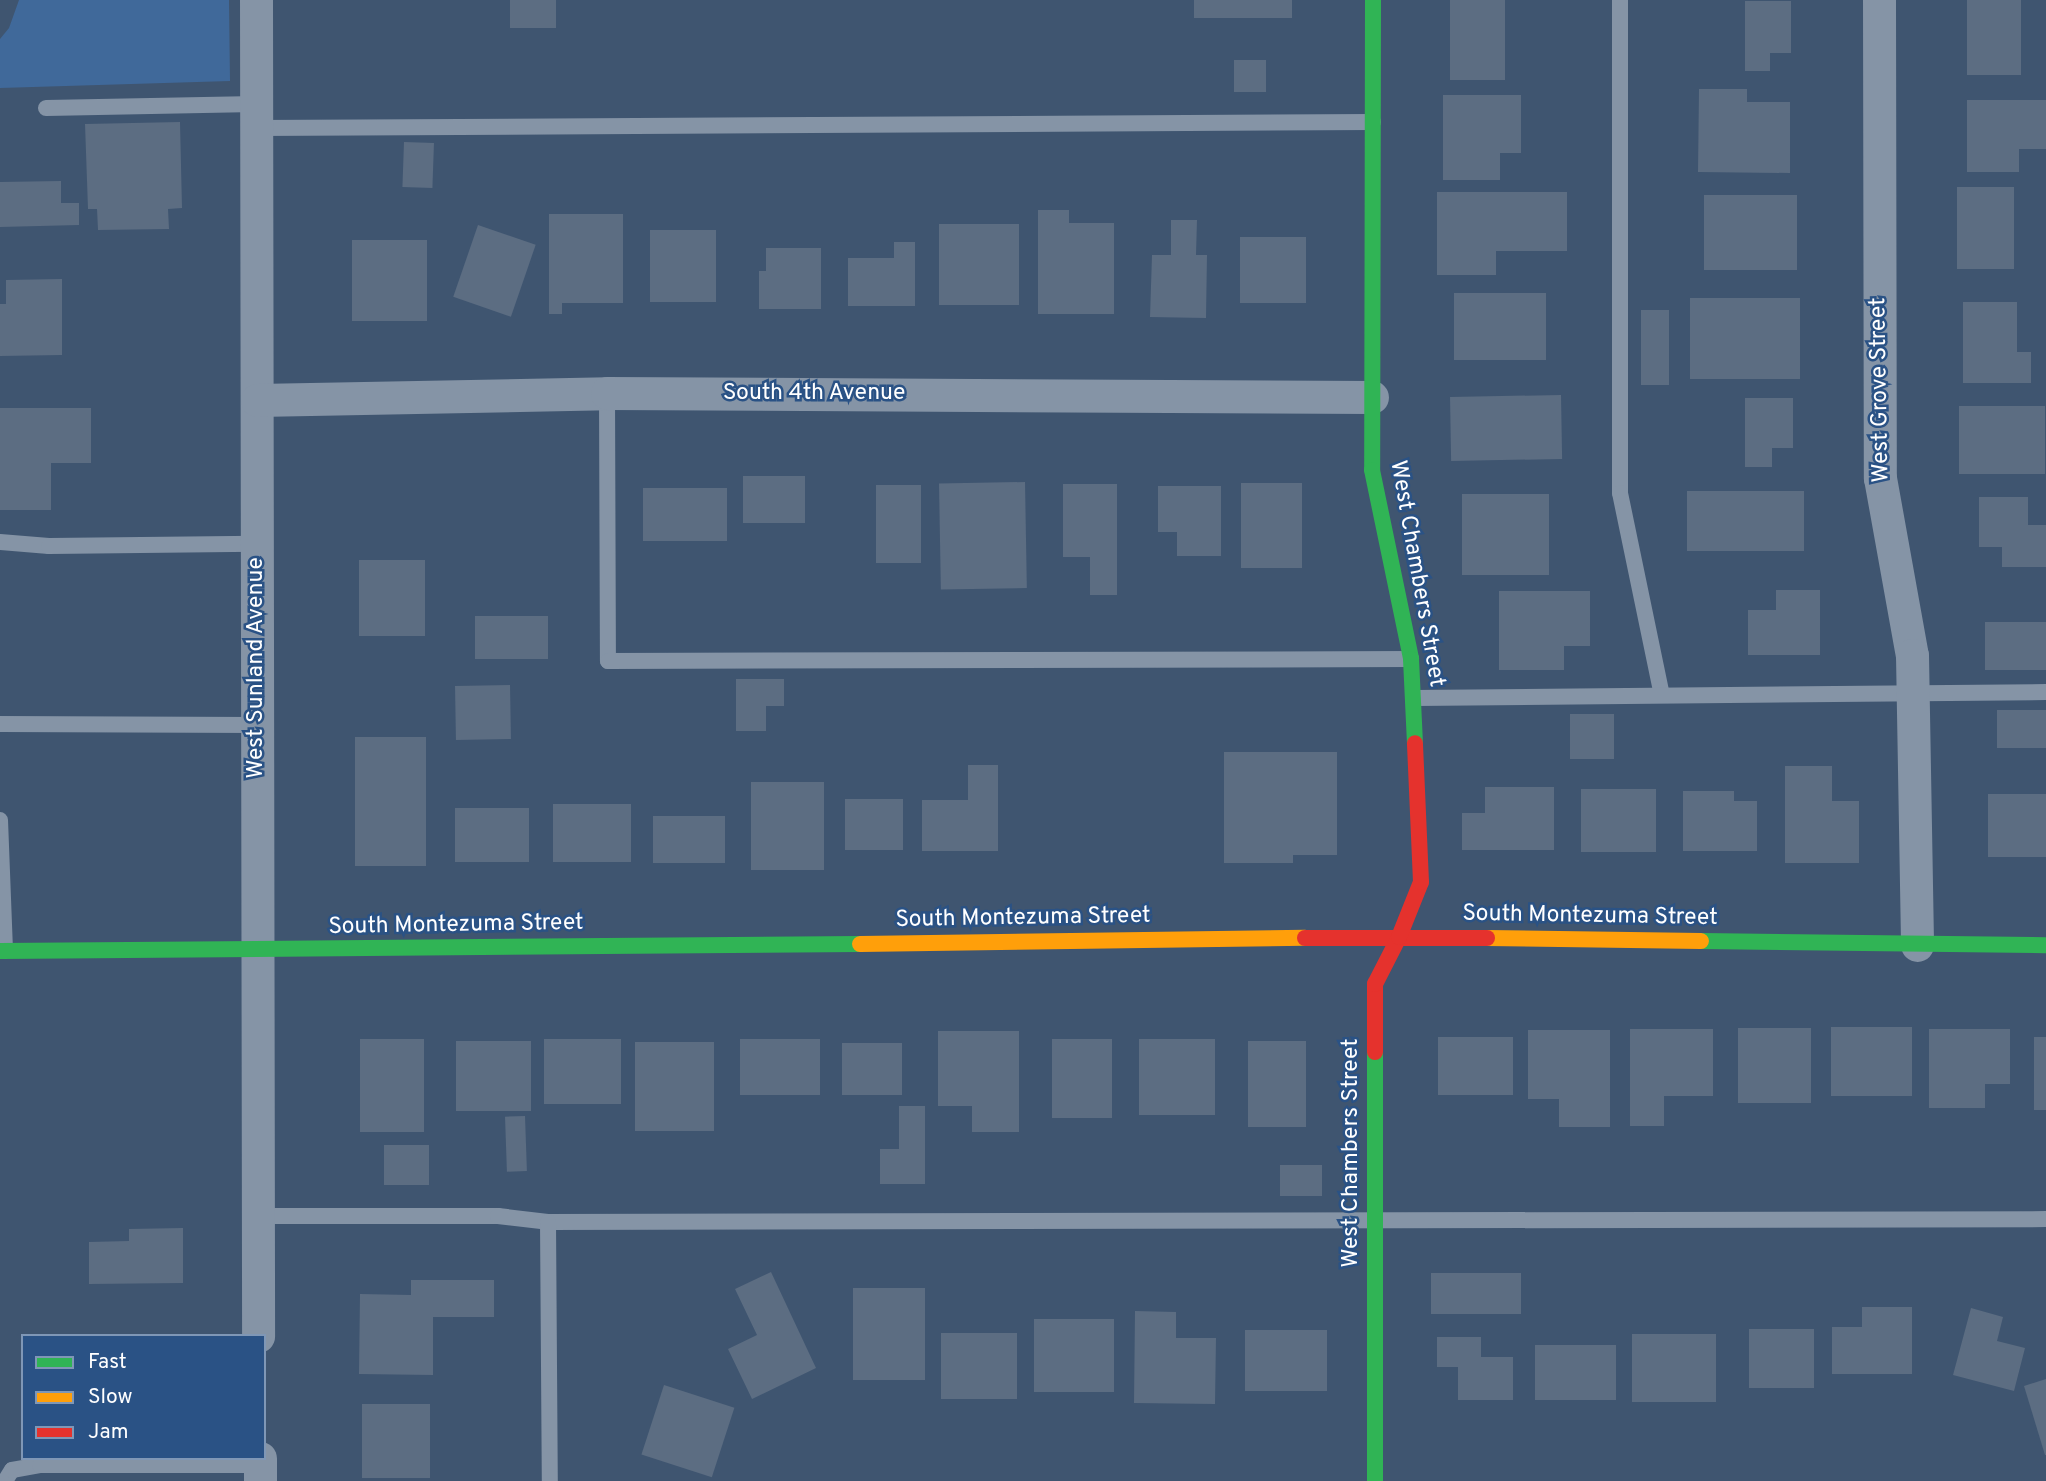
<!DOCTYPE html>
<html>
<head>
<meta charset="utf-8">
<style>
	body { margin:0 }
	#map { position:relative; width:2046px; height:1481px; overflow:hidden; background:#3f5570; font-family:Overpass,sans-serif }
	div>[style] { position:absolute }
	.green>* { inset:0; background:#40699a }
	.building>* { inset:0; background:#5c6d82; transform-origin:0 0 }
	.lane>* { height:16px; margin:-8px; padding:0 8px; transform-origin:8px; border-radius:8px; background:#8594a6 }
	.street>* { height:33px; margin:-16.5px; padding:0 16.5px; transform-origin:16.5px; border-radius:16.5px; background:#8594a6 }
	.fast>* { height:16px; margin:-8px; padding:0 8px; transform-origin:8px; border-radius:8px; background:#30b455 }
	.slow>* { height:16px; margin:-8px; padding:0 8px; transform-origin:8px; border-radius:8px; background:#ff9f0a }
	.jam>* { height:16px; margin:-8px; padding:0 8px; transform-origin:8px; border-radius:8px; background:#e5322d }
	span { translate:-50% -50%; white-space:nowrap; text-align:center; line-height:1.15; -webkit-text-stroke:5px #2a5285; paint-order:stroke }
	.street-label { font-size:23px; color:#fff }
	.legend { position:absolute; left:21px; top:1334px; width:245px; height:126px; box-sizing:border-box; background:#2a5285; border:2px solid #7f97b6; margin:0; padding:9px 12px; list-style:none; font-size:21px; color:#fff }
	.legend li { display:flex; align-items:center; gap:14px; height:35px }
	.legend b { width:35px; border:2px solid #7f97b6 }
</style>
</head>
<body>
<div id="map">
	<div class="green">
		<i style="clip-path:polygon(19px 0,229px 0,230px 81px,0 88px,0 39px,9px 28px)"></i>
	</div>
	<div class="building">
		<i style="left:510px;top:0;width:46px;height:28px"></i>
		<i style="left:1194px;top:0;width:98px;height:18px"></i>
		<i style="left:1450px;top:0;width:55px;height:80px"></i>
		<i style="left:1967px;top:0;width:54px;height:75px"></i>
		<i style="clip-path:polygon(1745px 1px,1791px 1px,1791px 53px,1770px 53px,1770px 71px,1745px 71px)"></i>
		<i style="left:1266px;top:60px;width:32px;height:32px;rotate:90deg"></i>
		<i style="clip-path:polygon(1699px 89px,1747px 89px,1747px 102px,1790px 102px,1790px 173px,1698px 172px)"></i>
		<i style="clip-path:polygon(1443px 95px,1521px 95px,1521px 153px,1500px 153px,1500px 180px,1443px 180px)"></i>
		<i style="clip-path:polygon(1967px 100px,2046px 100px,2046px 149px,2019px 149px,2019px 172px,1967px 172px)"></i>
		<i style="clip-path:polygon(180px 122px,182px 208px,168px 209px,169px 229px,98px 230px,97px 209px,88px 209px,85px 124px)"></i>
		<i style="left:404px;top:142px;width:30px;height:45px;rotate:2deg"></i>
		<i style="clip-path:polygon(61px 181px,61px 203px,79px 203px,79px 225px,0 227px,0 182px)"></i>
		<i style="left:1957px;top:187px;width:57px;height:82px"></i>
		<i style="clip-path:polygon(1437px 192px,1567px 192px,1567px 251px,1496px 251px,1496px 275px,1437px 275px)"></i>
		<i style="left:1704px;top:195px;width:93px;height:75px"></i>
		<i style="clip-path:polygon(1038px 210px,1069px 210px,1069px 223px,1114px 223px,1114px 314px,1038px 314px)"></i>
		<i style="clip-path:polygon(549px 214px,623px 214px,623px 303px,562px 303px,562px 314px,549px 314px)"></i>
		<i style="clip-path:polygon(1171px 220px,1197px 220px,1196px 255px,1207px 255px,1206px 318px,1150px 317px,1152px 255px,1171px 255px)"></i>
		<i style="left:939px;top:224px;width:80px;height:81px"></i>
		<i style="left:478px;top:225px;width:61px;height:76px;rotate:19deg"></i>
		<i style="left:650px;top:230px;width:66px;height:72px"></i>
		<i style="left:1240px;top:237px;width:66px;height:66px"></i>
		<i style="left:352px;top:240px;width:75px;height:81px"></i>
		<i style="clip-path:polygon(894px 242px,915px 242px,915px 306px,848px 306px,848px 258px,894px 258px)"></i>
		<i style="clip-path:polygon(766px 248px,821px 248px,821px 309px,759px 309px,759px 271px,766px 271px)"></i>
		<i style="clip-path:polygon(62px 279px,62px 355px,0 356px,0 304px,6px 304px,6px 280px)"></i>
		<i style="left:1454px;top:293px;width:92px;height:67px"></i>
		<i style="left:1690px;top:298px;width:110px;height:81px"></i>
		<i style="clip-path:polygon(1963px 302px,2017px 302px,2017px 352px,2031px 352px,2031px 383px,1963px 383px)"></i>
		<i style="left:1641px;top:310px;width:28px;height:75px"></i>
		<i style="left:1561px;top:395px;width:64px;height:111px;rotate:89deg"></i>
		<i style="clip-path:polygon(1745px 398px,1793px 398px,1793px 448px,1772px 448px,1772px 467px,1745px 467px)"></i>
		<i style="left:1959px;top:406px;width:86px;height:68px"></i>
		<i style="clip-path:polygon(0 408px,91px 408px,91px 463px,51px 463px,51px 510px,0 510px)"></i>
		<i style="left:743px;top:476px;width:62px;height:47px"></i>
		<i style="left:1025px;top:482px;width:106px;height:86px;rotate:89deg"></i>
		<i style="left:1241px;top:483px;width:61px;height:85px"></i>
		<i style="clip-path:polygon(1063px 484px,1117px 484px,1117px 595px,1090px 595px,1090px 557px,1063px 557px)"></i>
		<i style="left:876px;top:485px;width:45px;height:78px"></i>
		<i style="clip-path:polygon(1158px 486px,1221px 486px,1221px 556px,1177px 556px,1177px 532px,1158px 532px)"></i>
		<i style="left:643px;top:488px;width:84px;height:53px"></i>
		<i style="left:1687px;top:491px;width:117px;height:60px"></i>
		<i style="left:1462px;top:494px;width:87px;height:81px"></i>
		<i style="clip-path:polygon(1979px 497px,2028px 497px,2028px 525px,2046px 525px,2046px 567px,2002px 567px,2002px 547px,1979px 547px)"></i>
		<i style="left:359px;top:560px;width:66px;height:76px"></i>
		<i style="clip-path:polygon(1776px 590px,1820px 590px,1820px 655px,1748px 655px,1748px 610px,1776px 610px)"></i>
		<i style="clip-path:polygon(1499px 591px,1590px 591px,1590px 646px,1564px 646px,1564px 670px,1499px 670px)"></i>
		<i style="left:475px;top:616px;width:73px;height:43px"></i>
		<i style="left:1985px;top:622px;width:61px;height:48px"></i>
		<i style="clip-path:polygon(736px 679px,784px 679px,784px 706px,766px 706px,766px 731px,736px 731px)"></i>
		<i style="left:510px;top:685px;width:54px;height:55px;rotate:89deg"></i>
		<i style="left:1997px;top:710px;width:49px;height:38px"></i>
		<i style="left:1570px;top:714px;width:44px;height:45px"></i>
		<i style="left:355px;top:737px;width:71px;height:129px"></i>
		<i style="clip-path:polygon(1224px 752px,1337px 752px,1337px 855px,1293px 855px,1293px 863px,1224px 863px)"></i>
		<i style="clip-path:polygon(968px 765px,998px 765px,998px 851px,922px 851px,922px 800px,968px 800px)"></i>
		<i style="clip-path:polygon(1785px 766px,1832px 766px,1832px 801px,1859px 801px,1859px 863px,1785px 863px)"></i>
		<i style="left:751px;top:782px;width:73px;height:88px"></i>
		<i style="clip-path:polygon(1485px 787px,1554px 787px,1554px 850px,1462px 850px,1462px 813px,1485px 813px)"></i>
		<i style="left:1581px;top:789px;width:75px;height:63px"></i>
		<i style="clip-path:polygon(1683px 791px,1734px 791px,1734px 801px,1757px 801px,1757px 851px,1683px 851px)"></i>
		<i style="left:1988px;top:794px;width:58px;height:63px"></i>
		<i style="left:903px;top:799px;width:51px;height:58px;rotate:90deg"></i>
		<i style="left:553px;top:804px;width:78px;height:58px"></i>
		<i style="left:455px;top:808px;width:74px;height:54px"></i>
		<i style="left:725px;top:816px;width:47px;height:72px;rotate:90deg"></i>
		<i style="left:1831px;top:1027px;width:81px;height:69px"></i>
		<i style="left:1738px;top:1028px;width:73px;height:75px"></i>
		<i style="clip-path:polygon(1630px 1029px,1713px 1029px,1713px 1096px,1664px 1096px,1664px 1126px,1630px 1126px)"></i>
		<i style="clip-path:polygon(1929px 1029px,2010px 1029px,2010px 1084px,1985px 1084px,1985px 1108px,1929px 1108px)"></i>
		<i style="clip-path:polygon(1528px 1030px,1610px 1030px,1610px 1127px,1559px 1127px,1559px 1099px,1528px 1099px)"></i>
		<i style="clip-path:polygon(938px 1031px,1019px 1031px,1019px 1132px,972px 1132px,972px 1106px,938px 1106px)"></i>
		<i style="left:1438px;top:1037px;width:75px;height:58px"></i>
		<i style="left:2034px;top:1037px;width:12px;height:73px"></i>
		<i style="left:360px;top:1039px;width:64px;height:93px"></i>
		<i style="left:544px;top:1039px;width:77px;height:65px"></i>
		<i style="left:740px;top:1039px;width:80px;height:56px"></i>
		<i style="left:1052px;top:1039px;width:60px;height:79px"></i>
		<i style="left:1139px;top:1039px;width:76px;height:76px"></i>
		<i style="left:456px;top:1041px;width:75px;height:70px"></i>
		<i style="left:1248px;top:1041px;width:58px;height:86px"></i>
		<i style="left:635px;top:1042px;width:79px;height:89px"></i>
		<i style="left:842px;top:1043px;width:60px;height:52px"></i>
		<i style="clip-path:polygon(899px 1106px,925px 1106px,925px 1184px,880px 1184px,880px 1149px,899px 1149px)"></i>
		<i style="left:525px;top:1116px;width:55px;height:20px;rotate:88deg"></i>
		<i style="left:384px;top:1145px;width:45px;height:40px"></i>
		<i style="left:1280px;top:1165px;width:42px;height:31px"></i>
		<i style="clip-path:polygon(183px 1228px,183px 1283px,89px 1284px,89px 1242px,129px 1241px,129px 1229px)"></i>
		<i style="clip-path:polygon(771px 1272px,816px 1368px,752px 1399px,728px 1349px,757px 1335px,735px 1289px)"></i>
		<i style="left:1431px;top:1273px;width:90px;height:41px"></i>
		<i style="clip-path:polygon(411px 1280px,494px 1280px,494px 1317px,433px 1317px,433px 1375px,359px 1374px,360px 1294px,411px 1295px)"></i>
		<i style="left:853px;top:1288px;width:72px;height:92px"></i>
		<i style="clip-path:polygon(1862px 1307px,1912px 1307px,1912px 1374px,1832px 1374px,1832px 1327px,1862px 1327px)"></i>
		<i style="clip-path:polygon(1971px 1308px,2003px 1317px,1997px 1341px,2025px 1348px,2014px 1391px,1953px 1375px)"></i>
		<i style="clip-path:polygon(1135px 1311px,1176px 1312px,1176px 1338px,1216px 1338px,1215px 1404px,1134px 1403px)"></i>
		<i style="left:1034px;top:1319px;width:80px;height:73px"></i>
		<i style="left:1749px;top:1329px;width:65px;height:59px"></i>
		<i style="left:1245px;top:1330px;width:82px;height:61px"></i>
		<i style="left:941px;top:1333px;width:76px;height:66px"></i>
		<i style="left:1632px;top:1334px;width:84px;height:68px"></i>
		<i style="clip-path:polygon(1437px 1337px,1481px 1337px,1481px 1357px,1513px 1357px,1513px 1400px,1458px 1400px,1458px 1367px,1437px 1367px)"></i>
		<i style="left:1535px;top:1345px;width:81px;height:55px"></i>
		<i style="clip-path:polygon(2046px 1379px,2046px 1455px,2045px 1455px,2024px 1386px)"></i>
		<i style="left:664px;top:1385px;width:74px;height:73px;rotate:18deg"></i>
		<i style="left:362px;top:1404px;width:68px;height:74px"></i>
	</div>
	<div class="lane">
		<i style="left:1620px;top:0;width:493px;rotate:90deg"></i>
		<i style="left:1620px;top:493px;width:206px;rotate:78.3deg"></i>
		<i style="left:46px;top:108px;width:210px;rotate:-1.1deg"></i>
		<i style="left:256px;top:128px;width:1117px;rotate:-0.31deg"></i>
		<i style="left:607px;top:393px;width:268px;rotate:89.8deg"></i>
		<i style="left:608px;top:661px;width:803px;rotate:-0.14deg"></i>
		<i style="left:0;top:542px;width:49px;rotate:4.7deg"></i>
		<i style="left:49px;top:546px;width:208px;rotate:-0.6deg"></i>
		<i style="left:1415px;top:698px;width:631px;rotate:-0.54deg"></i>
		<i style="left:0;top:724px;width:257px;rotate:0.2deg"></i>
		<i style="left:0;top:820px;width:131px;rotate:87.8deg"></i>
		<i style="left:258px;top:1216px;width:240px"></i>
		<i style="left:498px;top:1216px;width:50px;rotate:6.8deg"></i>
		<i style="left:548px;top:1222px;width:1498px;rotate:-0.11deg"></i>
		<i style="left:548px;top:1222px;width:259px;rotate:89.6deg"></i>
		<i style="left:5px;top:1481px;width:13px;rotate:-58deg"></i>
		<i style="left:12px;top:1470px;width:28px;rotate:-10deg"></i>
		<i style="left:40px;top:1465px;width:220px"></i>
	</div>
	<div class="street">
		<i style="left:256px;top:0;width:1336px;rotate:89.91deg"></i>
		<i style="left:1879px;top:0;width:478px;rotate:89.9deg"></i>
		<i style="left:1880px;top:478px;width:180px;rotate:79.8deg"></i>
		<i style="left:1912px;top:655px;width:290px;rotate:89deg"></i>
		<i style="left:257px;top:400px;width:350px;rotate:-1.1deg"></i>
		<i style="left:607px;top:393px;width:765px;rotate:0.3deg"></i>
		<i style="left:260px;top:1458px;width:23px;rotate:90deg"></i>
	</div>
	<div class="fast">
		<i style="left:1373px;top:0;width:470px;rotate:90.1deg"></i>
		<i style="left:1372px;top:470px;width:193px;rotate:78.3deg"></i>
		<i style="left:1411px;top:659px;width:84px;rotate:87.3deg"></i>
		<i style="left:1701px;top:941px;width:345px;rotate:0.7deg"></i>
		<i style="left:0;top:951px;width:860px;rotate:-0.47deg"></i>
		<i style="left:1375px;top:1052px;width:429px;rotate:90deg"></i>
	</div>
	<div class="slow">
		<i style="left:1487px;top:938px;width:214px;rotate:0.8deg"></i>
		<i style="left:860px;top:944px;width:445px;rotate:-0.8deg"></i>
	</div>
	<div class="jam">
		<i style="left:1305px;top:938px;width:182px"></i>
		<i style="left:1375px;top:1052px;width:68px;rotate:-90deg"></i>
		<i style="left:1375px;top:984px;width:53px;rotate:-62.9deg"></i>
		<i style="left:1399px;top:937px;width:59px;rotate:-68.2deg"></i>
		<i style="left:1421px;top:882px;width:139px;rotate:-92.5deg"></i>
	</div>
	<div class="street-label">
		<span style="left:1881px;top:390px;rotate:-91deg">West Grove Street</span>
		<span style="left:814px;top:394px">South 4th Avenue</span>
		<span style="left:1416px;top:574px;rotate:80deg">West Chambers Street</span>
		<span style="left:257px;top:668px;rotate:-90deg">West Sunland Avenue</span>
		<span style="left:1590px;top:917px;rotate:1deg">South Montezuma Street</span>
		<span style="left:1023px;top:919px;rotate:-1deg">South Montezuma Street</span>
		<span style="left:456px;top:926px;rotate:-1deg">South Montezuma Street</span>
		<span style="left:1352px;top:1153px;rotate:-90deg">West Chambers Street</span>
	</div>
	<ul class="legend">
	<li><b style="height:9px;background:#30b455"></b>Fast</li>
	<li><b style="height:9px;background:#ff9f0a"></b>Slow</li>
	<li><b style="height:9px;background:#e5322d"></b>Jam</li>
	</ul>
</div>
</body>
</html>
